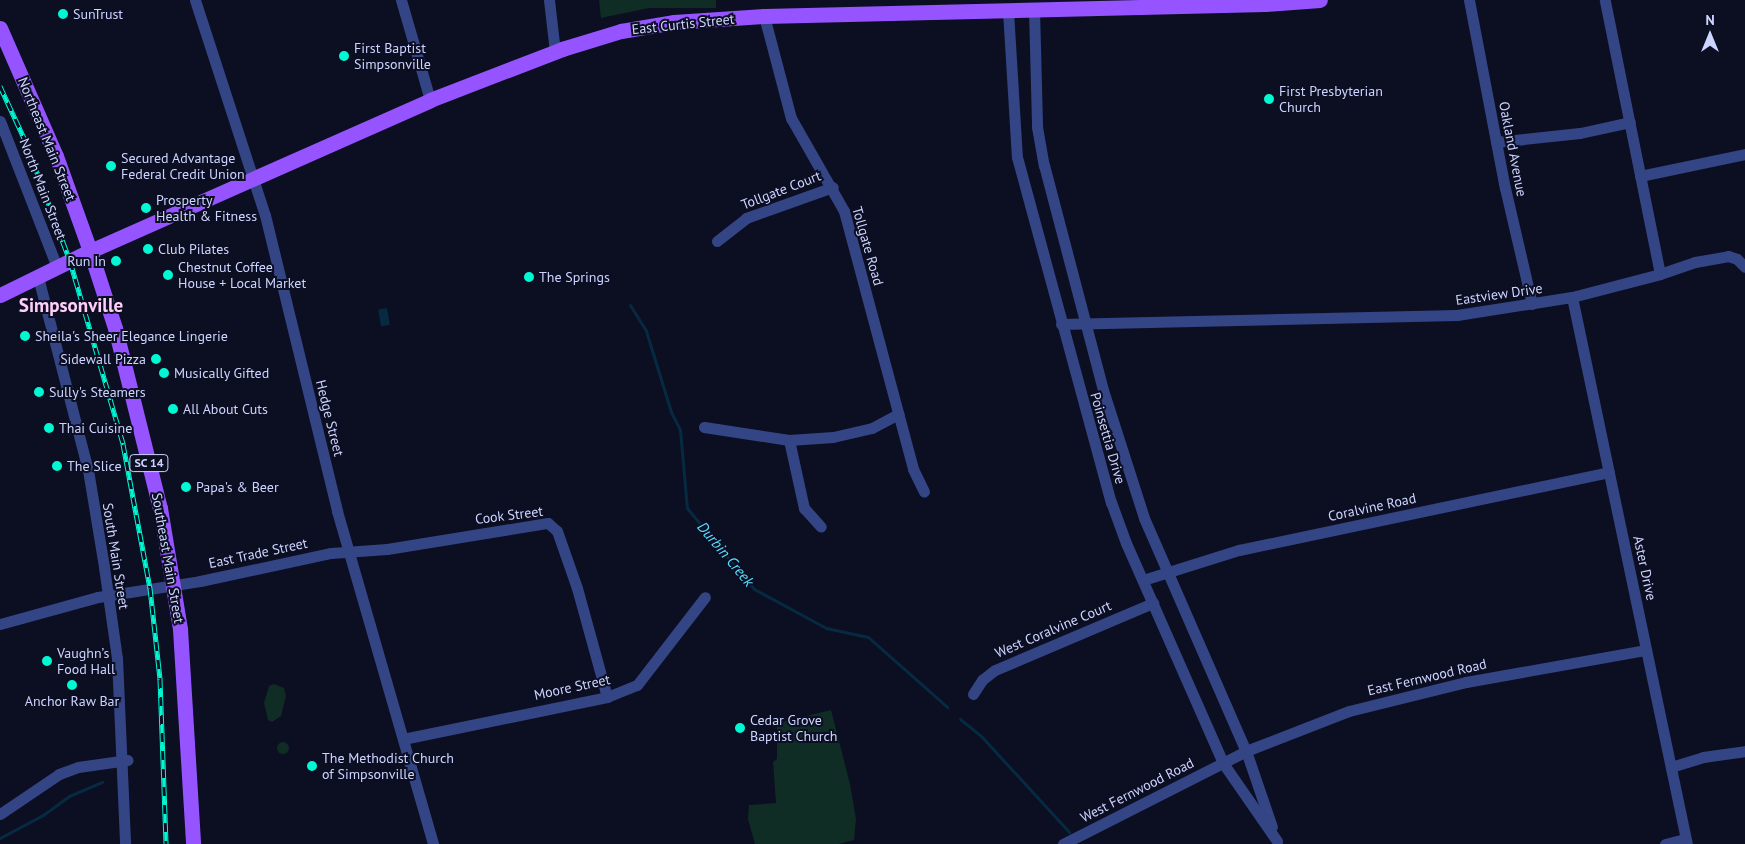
<!DOCTYPE html>
<html>
<head>
<meta charset="utf-8">
<style>
	body { margin:0 }
	#map { position:relative; width:1745px; height:844px; overflow:hidden; background:#0c0e22; font-family:"PT Sans",sans-serif }
	div>[style] { position:absolute }
	.green>* { inset:0; background:#0f2d24 }
	.round { border-radius:50% }
	.water>* { inset:0; background:#062a41; transform-origin:0 0 }
	.stream>* { height:3px; margin:-1.5px; padding:0 1.5px; transform-origin:1.5px; border-radius:1.5px; background:#062a41 }
	.minor>* { height:11px; margin:-5.5px; padding:0 5.5px; transform-origin:5.5px; border-radius:5.5px; background:#344585 }
	.major>* { height:15px; margin:-7.5px; padding:0 7.5px; transform-origin:7.5px; border-radius:7.5px; background:#9554ff }
	.rail>* { height:5px; margin-top:-2.5px; transform-origin:0; background:repeating-linear-gradient(90deg,#0c0e22 0 9px,#00f8d3 0 18px); box-sizing:border-box; border-block:1px solid #00f8d3 }
	.dots>* { width:14px; height:14px; translate:-50% -50%; box-sizing:border-box; border:2px solid #0c0e22; border-radius:50% }
	span { translate:-50% -50%; white-space:nowrap; text-align:center; line-height:1.15; -webkit-text-stroke:4px #0c0e22; paint-order:stroke }
	.shield-label span { padding:1px 4px; background:#0c0e22; border:1px solid; border-radius:4px; -webkit-text-stroke-width:0 }
	.shield-label { font-size:12px; color:#cdd4ff; font-weight:700 }
	.poi-label { font-size:14px; color:#cdd4ff }
	.left { translate:0 -50%; text-align:left }
	.right { translate:-100% -50%; text-align:right }
	.street-label { font-size:14px; color:#cdd4ff }
	.water-label { font-size:15px; color:#5bdcff; font-style:italic }
	.district-label { font-size:19px; color:#ffcffa; font-weight:700 }
	.north { position:absolute; left:1685px; top:10px; width:50px; height:50px; -webkit-text-stroke:4px #0c0e22; paint-order:stroke; rotate:0deg; font-size:14px; font-weight:700; line-height:20px; text-align:center; color:#cdd4ff }
	.north::after { content:''; display:block; margin:auto; width:18px; height:22px; background:#cdd4ff; clip-path:polygon(50% 0,100% 100%,50% 72%,0 100%) }
</style>
</head>
<body>
<div id="map">
	<div class="green">
		<i style="clip-path:polygon(599px 0,716px 0,716px 8px,649px 8px,601px 18px)"></i>
		<i style="clip-path:polygon(274px 684px,284px 688px,286px 696px,281px 716px,272px 722px,268px 720px,264px 703px,269px 686px)"></i>
		<i style="clip-path:polygon(831px 710px,850px 784px,856px 819px,854px 840px,839px 844px,755px 844px,748px 819px,749px 805px,776px 803px,773px 762px,777px 759px,777px 723px)"></i>
		<i class="round" style="left:277px;top:742px;width:12px;height:12px"></i>
	</div>
	<div class="water">
		<i style="left:387px;top:308px;width:17px;height:9px;rotate:80deg"></i>
	</div>
	<div class="stream">
		<i style="left:630px;top:305px;width:31px;rotate:58deg"></i>
		<i style="left:646px;top:331px;width:85px;rotate:72.8deg"></i>
		<i style="left:671px;top:412px;width:20px;rotate:63deg"></i>
		<i style="left:680px;top:430px;width:78px;rotate:84.9deg"></i>
		<i style="left:687px;top:508px;width:105px;rotate:50.4deg"></i>
		<i style="left:754px;top:589px;width:82px;rotate:28.4deg"></i>
		<i style="left:826px;top:628px;width:43px;rotate:12.1deg"></i>
		<i style="left:868px;top:637px;width:106px;rotate:41.5deg"></i>
		<i style="left:960px;top:719px;width:28px;rotate:39deg"></i>
		<i style="left:982px;top:737px;width:129px;rotate:47.5deg"></i>
		<i style="left:0;top:838px;width:49px;rotate:-28.1deg"></i>
		<i style="left:43px;top:815px;width:32px;rotate:-36deg"></i>
		<i style="left:69px;top:796px;width:36px;rotate:-23deg"></i>
	</div>
	<div class="minor">
		<i style="left:195px;top:0;width:226px;rotate:72deg"></i>
		<i style="left:265px;top:215px;width:305px;rotate:76.3deg"></i>
		<i style="left:337px;top:511px;width:347px;rotate:73.9deg"></i>
		<i style="left:401px;top:0;width:104px;rotate:73.8deg"></i>
		<i style="left:549px;top:0;width:52px;rotate:83.4deg"></i>
		<i style="left:1469px;top:0;width:191px;rotate:79.2deg"></i>
		<i style="left:1505px;top:188px;width:119px;rotate:76.9deg"></i>
		<i style="left:1034px;top:9px;width:118px;rotate:88.5deg"></i>
		<i style="left:1037px;top:127px;width:39px;rotate:80deg"></i>
		<i style="left:1044px;top:165px;width:233px;rotate:75.3deg"></i>
		<i style="left:1103px;top:390px;width:134px;rotate:72.2deg"></i>
		<i style="left:1144px;top:518px;width:254px;rotate:66.4deg"></i>
		<i style="left:1246px;top:751px;width:80px;rotate:71.1deg"></i>
		<i style="left:1008px;top:11px;width:146px;rotate:86.5deg"></i>
		<i style="left:1017px;top:157px;width:358px;rotate:74.8deg"></i>
		<i style="left:1111px;top:502px;width:44px;rotate:69.9deg"></i>
		<i style="left:1126px;top:543px;width:240px;rotate:66.2deg"></i>
		<i style="left:1223px;top:763px;width:95px;rotate:55.3deg"></i>
		<i style="left:764px;top:16px;width:106px;rotate:75.2deg"></i>
		<i style="left:791px;top:118px;width:107px;rotate:60.3deg"></i>
		<i style="left:844px;top:211px;width:267px;rotate:75deg"></i>
		<i style="left:913px;top:469px;width:25px;rotate:64deg"></i>
		<i style="left:0;top:121px;width:157px;rotate:68.7deg"></i>
		<i style="left:1496px;top:142px;width:84px;rotate:-6.1deg"></i>
		<i style="left:1580px;top:133px;width:51px;rotate:-12.4deg"></i>
		<i style="left:1640px;top:176px;width:107px;rotate:-11.8deg"></i>
		<i style="left:717px;top:241px;width:37px;rotate:-38deg"></i>
		<i style="left:746px;top:218px;width:92px;rotate:-19.6deg"></i>
		<i style="left:1660px;top:274px;width:37px;rotate:-19deg"></i>
		<i style="left:1695px;top:262px;width:34px;rotate:-10deg"></i>
		<i style="left:1728px;top:256px;width:9px;rotate:18deg"></i>
		<i style="left:1737px;top:259px;width:11px;rotate:45deg"></i>
		<i style="left:38px;top:277px;width:199px;rotate:75.5deg"></i>
		<i style="left:88px;top:470px;width:98px;rotate:80.6deg"></i>
		<i style="left:104px;top:567px;width:92px;rotate:81.9deg"></i>
		<i style="left:117px;top:658px;width:186px;rotate:87.5deg"></i>
		<i style="left:1572px;top:297px;width:559px;rotate:78.13deg"></i>
		<i style="left:1061px;top:324px;width:396px;rotate:-1.3deg"></i>
		<i style="left:1457px;top:315px;width:116px;rotate:-8.9deg"></i>
		<i style="left:1572px;top:297px;width:91px;rotate:-14.6deg"></i>
		<i style="left:1660px;top:274px;width:279px;rotate:-101.4deg"></i>
		<i style="left:704px;top:427px;width:86px;rotate:8.7deg"></i>
		<i style="left:789px;top:440px;width:44px;rotate:-3.9deg"></i>
		<i style="left:833px;top:437px;width:40px;rotate:-13deg"></i>
		<i style="left:872px;top:428px;width:30px;rotate:-28deg"></i>
		<i style="left:789px;top:440px;width:70px;rotate:77.6deg"></i>
		<i style="left:804px;top:508px;width:25px;rotate:48deg"></i>
		<i style="left:1143px;top:580px;width:101px;rotate:-17.4deg"></i>
		<i style="left:1239px;top:550px;width:378px;rotate:-11.9deg"></i>
		<i style="left:0;top:624px;width:102px;rotate:-15.4deg"></i>
		<i style="left:98px;top:597px;width:103px;rotate:-8.9deg"></i>
		<i style="left:200px;top:581px;width:134px;rotate:-12.1deg"></i>
		<i style="left:331px;top:553px;width:56px;rotate:-4.1deg"></i>
		<i style="left:387px;top:549px;width:163px;rotate:-9.2deg"></i>
		<i style="left:548px;top:523px;width:12px;rotate:42deg"></i>
		<i style="left:557px;top:531px;width:60px;rotate:70.7deg"></i>
		<i style="left:577px;top:588px;width:113px;rotate:74.6deg"></i>
		<i style="left:973px;top:694px;width:17px;rotate:-57deg"></i>
		<i style="left:982px;top:680px;width:16px;rotate:-38deg"></i>
		<i style="left:995px;top:670px;width:172px;rotate:-23deg"></i>
		<i style="left:403px;top:739px;width:208px;rotate:-11.6deg"></i>
		<i style="left:607px;top:697px;width:32px;rotate:-22deg"></i>
		<i style="left:637px;top:685px;width:111px;rotate:-52.3deg"></i>
		<i style="left:1671px;top:767px;width:34px;rotate:-17deg"></i>
		<i style="left:1703px;top:757px;width:42px;rotate:-8.1deg"></i>
		<i style="left:0;top:814px;width:71px;rotate:-34.1deg"></i>
		<i style="left:59px;top:774px;width:20px;rotate:-20deg"></i>
		<i style="left:78px;top:767px;width:50px;rotate:-8deg"></i>
		<i style="left:1063px;top:844px;width:205px;rotate:-26.9deg"></i>
		<i style="left:1246px;top:751px;width:110px;rotate:-21.2deg"></i>
		<i style="left:1349px;top:711px;width:121px;rotate:-13.9deg"></i>
		<i style="left:1466px;top:682px;width:183px;rotate:-10.1deg"></i>
		<i style="left:1665px;top:844px;width:21px;rotate:-14deg"></i>
	</div>
	<div class="major">
		<i style="left:0;top:28px;width:140px;rotate:66.4deg"></i>
		<i style="left:56px;top:156px;width:101px;rotate:70.3deg"></i>
		<i style="left:90px;top:251px;width:81px;rotate:72deg"></i>
		<i style="left:115px;top:328px;width:186px;rotate:76deg"></i>
		<i style="left:160px;top:508px;width:123px;rotate:80.6deg"></i>
		<i style="left:180px;top:629px;width:215px;rotate:86.5deg"></i>
		<i style="left:0;top:295px;width:100px;rotate:-26.1deg"></i>
		<i style="left:90px;top:251px;width:372px;rotate:-23.9deg"></i>
		<i style="left:430px;top:100px;width:142px;rotate:-21.1deg"></i>
		<i style="left:562px;top:49px;width:62px;rotate:-17deg"></i>
		<i style="left:621px;top:31px;width:54px;rotate:-9.6deg"></i>
		<i style="left:674px;top:22px;width:90px;rotate:-3.8deg"></i>
		<i style="left:764px;top:16px;width:501px;rotate:-1.37deg"></i>
		<i style="left:1265px;top:4px;width:55px;rotate:-4.2deg"></i>
	</div>
	<div class="rail">
		<i style="left:0;top:86px;width:60px;rotate:65.2deg"></i>
		<i style="left:25px;top:140px;width:129px;rotate:69.6deg"></i>
		<i style="left:70px;top:261px;width:191px;rotate:73.8deg"></i>
		<i style="left:123px;top:444px;width:147px;rotate:79.4deg"></i>
		<i style="left:150px;top:588px;width:92px;rotate:83.7deg"></i>
		<i style="left:160px;top:679px;width:165px;rotate:87.9deg"></i>
	</div>
	<div class="dots">
		<i style="left:63px;top:14px;background:#00f8d3"></i>
		<i style="left:344px;top:56px;background:#00f8d3"></i>
		<i style="left:1269px;top:99px;background:#00f8d3"></i>
		<i style="left:111px;top:166px;background:#00f8d3"></i>
		<i style="left:146px;top:208px;background:#00f8d3"></i>
		<i style="left:148px;top:249px;background:#00f8d3"></i>
		<i style="left:116px;top:261px;background:#00f8d3"></i>
		<i style="left:168px;top:275px;background:#00f8d3"></i>
		<i style="left:529px;top:277px;background:#00f8d3"></i>
		<i style="left:25px;top:336px;background:#00f8d3"></i>
		<i style="left:156px;top:359px;background:#00f8d3"></i>
		<i style="left:164px;top:373px;background:#00f8d3"></i>
		<i style="left:39px;top:392px;background:#00f8d3"></i>
		<i style="left:173px;top:409px;background:#00f8d3"></i>
		<i style="left:49px;top:428px;background:#00f8d3"></i>
		<i style="left:57px;top:466px;background:#00f8d3"></i>
		<i style="left:186px;top:487px;background:#00f8d3"></i>
		<i style="left:47px;top:661px;background:#00f8d3"></i>
		<i style="left:72px;top:685px;background:#00f8d3"></i>
		<i style="left:740px;top:728px;background:#00f8d3"></i>
		<i style="left:312px;top:766px;background:#00f8d3"></i>
	</div>
	<div class="shield-label">
		<span style="left:149px;top:463px">SC 14</span>
	</div>
	<div class="poi-label">
		<span class="left" style="left:73px;top:14px">SunTrust</span>
		<span class="left" style="left:354px;top:56px">First Baptist<br>Simpsonville</span>
		<span class="left" style="left:1279px;top:99px">First Presbyterian<br>Church</span>
		<span class="left" style="left:121px;top:166px">Secured Advantage<br>Federal Credit Union</span>
		<span class="left" style="left:156px;top:208px">Prosperty<br>Health &amp; Fitness</span>
		<span class="left" style="left:158px;top:249px">Club Pilates</span>
		<span class="right" style="left:106px;top:261px">Run In</span>
		<span class="left" style="left:178px;top:275px">Chestnut Coffee<br>House + Local Market</span>
		<span class="left" style="left:539px;top:277px">The Springs</span>
		<span class="left" style="left:35px;top:336px">Sheila's Sheer Elegance Lingerie</span>
		<span class="right" style="left:146px;top:359px">Sidewall Pizza</span>
		<span class="left" style="left:174px;top:373px">Musically Gifted</span>
		<span class="left" style="left:49px;top:392px">Sully's Steamers</span>
		<span class="left" style="left:183px;top:409px">All About Cuts</span>
		<span class="left" style="left:59px;top:428px">Thai Cuisine</span>
		<span class="left" style="left:67px;top:466px">The Slice</span>
		<span class="left" style="left:196px;top:487px">Papa's &amp; Beer</span>
		<span class="left" style="left:57px;top:661px">Vaughn’s<br>Food Hall</span>
		<span style="left:72px;top:701px">Anchor Raw Bar</span>
		<span class="left" style="left:750px;top:728px">Cedar Grove<br>Baptist Church</span>
		<span class="left" style="left:322px;top:766px">The Methodist Church<br>of Simpsonville</span>
	</div>
	<div class="street-label">
		<span style="left:683px;top:24px;rotate:-6deg">East Curtis Street</span>
		<span style="left:47px;top:139px;rotate:68deg">Northeast Main Street</span>
		<span style="left:1513px;top:149px;rotate:79deg">Oakland Avenue</span>
		<span style="left:43px;top:189px;rotate:69deg">North Main Street</span>
		<span style="left:781px;top:190px;rotate:-21deg">Tollgate Court</span>
		<span style="left:868px;top:246px;rotate:74deg">Tollgate Road</span>
		<span style="left:1499px;top:294px;rotate:-8deg">Eastview Drive</span>
		<span style="left:330px;top:418px;rotate:76deg">Hedge Street</span>
		<span style="left:1108px;top:438px;rotate:74deg">Poinsettia Drive</span>
		<span style="left:1372px;top:507px;rotate:-12deg">Coralvine Road</span>
		<span style="left:509px;top:515px;rotate:-7deg">Cook Street</span>
		<span style="left:258px;top:553px;rotate:-12deg">East Trade Street</span>
		<span style="left:116px;top:556px;rotate:81deg">South Main Street</span>
		<span style="left:168px;top:558px;rotate:80deg">Southeast Main Street</span>
		<span style="left:1645px;top:568px;rotate:78deg">Aster Drive</span>
		<span style="left:1053px;top:629px;rotate:-23deg">West Coralvine Court</span>
		<span style="left:1427px;top:677px;rotate:-13deg">East Fernwood Road</span>
		<span style="left:572px;top:687px;rotate:-12deg">Moore Street</span>
		<span style="left:1137px;top:790px;rotate:-27deg">West Fernwood Road</span>
	</div>
	<div class="water-label">
		<span style="left:726px;top:554px;rotate:50deg">Durbin Creek</span>
	</div>
	<div class="district-label">
		<span style="left:71px;top:306px">Simpsonville</span>
	</div>
	<div class="north">N</div>
</div>
</body>
</html>
